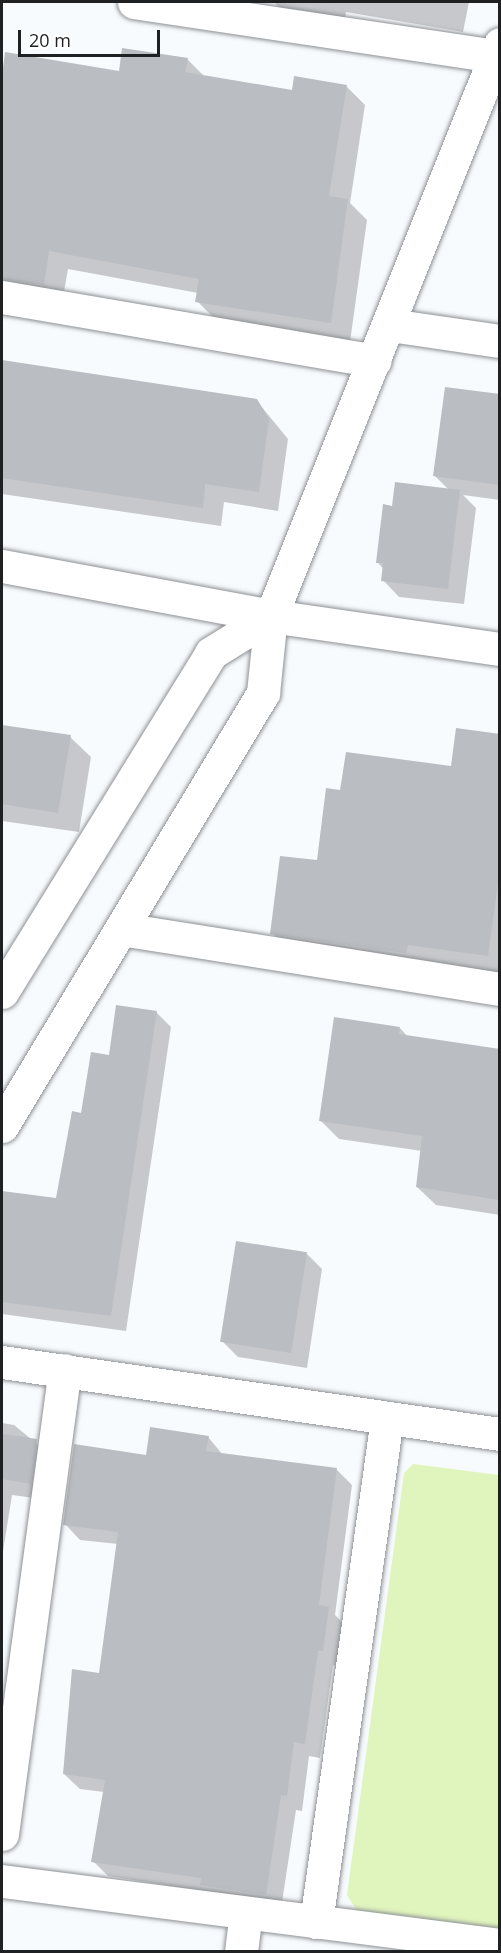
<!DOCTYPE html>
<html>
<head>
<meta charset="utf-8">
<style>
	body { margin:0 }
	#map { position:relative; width:501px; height:1953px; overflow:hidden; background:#f8fbfe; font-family:"Open Sans",sans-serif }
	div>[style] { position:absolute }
	.green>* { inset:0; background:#e0f4bd }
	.shadow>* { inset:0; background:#0003 }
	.building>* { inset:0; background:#babdc1; transform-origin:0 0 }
	.roads { filter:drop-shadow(0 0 2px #8d9094) drop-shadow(0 0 2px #8d9094) }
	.street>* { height:33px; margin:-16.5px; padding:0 16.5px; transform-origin:16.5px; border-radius:16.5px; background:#fff }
	.secondary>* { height:33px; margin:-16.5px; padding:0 16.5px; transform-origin:16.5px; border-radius:16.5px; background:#fff }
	span { translate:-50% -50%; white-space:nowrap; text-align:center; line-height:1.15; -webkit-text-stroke:5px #fff; paint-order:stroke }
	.frame { position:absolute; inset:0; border:3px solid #1f2021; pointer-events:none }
	.scale { position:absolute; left:18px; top:30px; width:142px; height:27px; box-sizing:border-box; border:3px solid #1f2021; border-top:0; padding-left:8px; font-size:18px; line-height:21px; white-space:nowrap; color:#1f2021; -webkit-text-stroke:4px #fff; paint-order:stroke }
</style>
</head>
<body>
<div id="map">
	<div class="green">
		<i style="clip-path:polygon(413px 1464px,499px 1475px,499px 1929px,357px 1911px,347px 1895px,404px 1473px)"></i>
	</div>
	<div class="shadow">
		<i style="clip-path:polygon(274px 2px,469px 2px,463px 32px,346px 12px,344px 27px,290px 19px)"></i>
		<i style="clip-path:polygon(7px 53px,120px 73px,187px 59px,204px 76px,294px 92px,346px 86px,365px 105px,350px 203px,367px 220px,350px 342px,216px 320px,197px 301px,198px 293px,68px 269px,62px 303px,2px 294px,2px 84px)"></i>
		<i style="clip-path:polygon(2px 361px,256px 400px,288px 439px,278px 511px,224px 502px,221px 526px,2px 494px)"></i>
		<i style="clip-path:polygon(500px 396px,500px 500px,463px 495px,476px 508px,464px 604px,399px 597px,383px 580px,384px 569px,377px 562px,393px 507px,449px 490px,434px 475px)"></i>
		<i style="clip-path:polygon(2px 726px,70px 737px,91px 757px,79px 832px,2px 821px)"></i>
		<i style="clip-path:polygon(500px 736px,500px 973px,291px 952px,272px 933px,318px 862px,342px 792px,453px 767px)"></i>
		<i style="clip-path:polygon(156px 1012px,171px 1027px,126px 1331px,2px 1314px,2px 1192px,57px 1199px,82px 1114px,110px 1057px)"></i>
		<i style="clip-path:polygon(400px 1028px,408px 1037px,500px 1051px,500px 1215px,436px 1205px,417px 1187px,422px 1151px,339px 1139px,320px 1120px)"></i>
		<i style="clip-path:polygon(306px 1253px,322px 1269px,307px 1368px,238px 1357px,222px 1341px)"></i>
		<i style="clip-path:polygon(2px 1423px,14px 1425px,53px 1457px,48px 1500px,12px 1495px,2px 1558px)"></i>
		<i style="clip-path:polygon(208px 1437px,223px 1455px,337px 1470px,352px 1485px,335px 1615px,343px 1623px,338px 1666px,333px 1665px,320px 1758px,309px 1756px,302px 1811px,296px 1810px,281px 1909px,209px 1892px,108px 1876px,93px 1861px,104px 1792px,80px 1789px,64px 1774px,100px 1675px,118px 1544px,80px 1540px,65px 1524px,148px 1456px)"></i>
	</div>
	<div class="building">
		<i style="clip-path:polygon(122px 48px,188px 58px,185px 72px,292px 90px,294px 76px,347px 85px,329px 196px,348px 199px,331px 323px,195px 302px,199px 279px,49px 251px,44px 285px,2px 279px,2px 75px,5px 52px,119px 71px)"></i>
		<i style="clip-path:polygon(2px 360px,257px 399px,269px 419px,259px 492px,205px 484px,203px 508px,2px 478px)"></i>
		<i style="clip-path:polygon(445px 387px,500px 394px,500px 485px,433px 476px)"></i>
		<i style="clip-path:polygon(395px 482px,460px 490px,448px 589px,381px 581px,383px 563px,376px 563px,383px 504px,392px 506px)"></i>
		<i style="clip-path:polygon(2px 725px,71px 735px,58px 813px,2px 804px)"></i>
		<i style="clip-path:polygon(456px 728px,500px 734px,500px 868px,488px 956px,408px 945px,406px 953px,270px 934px,280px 856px,317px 860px,326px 788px,340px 790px,346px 752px,451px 766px)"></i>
		<i style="clip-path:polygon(116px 1005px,157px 1011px,111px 1316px,2px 1302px,2px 1191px,56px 1198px,72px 1111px,81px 1113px,91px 1052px,109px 1055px)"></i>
		<i style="clip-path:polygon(334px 1017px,400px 1027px,399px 1034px,500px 1049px,500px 1200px,416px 1187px,422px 1136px,319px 1121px)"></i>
		<i style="left:236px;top:1241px;width:72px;height:102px;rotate:9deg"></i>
		<i style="clip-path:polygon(150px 1427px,209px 1436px,206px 1451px,337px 1468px,319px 1605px,329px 1607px,323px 1651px,318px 1651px,305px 1744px,294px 1742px,287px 1796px,281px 1795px,266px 1895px,200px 1885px,201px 1878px,91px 1862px,105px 1780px,63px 1774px,72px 1669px,99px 1673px,118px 1532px,63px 1525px,74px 1444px,146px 1455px)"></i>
		<i style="clip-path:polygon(2px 1434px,37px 1439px,31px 1484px,2px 1479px)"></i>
	</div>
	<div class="roads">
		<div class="street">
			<i style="left:134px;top:2px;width:370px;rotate:8.5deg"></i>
			<i style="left:2px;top:297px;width:378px;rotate:9.7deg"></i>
			<i style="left:390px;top:325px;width:111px;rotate:8.3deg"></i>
			<i style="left:121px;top:929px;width:384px;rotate:9deg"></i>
			<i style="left:2px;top:992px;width:398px;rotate:-58.3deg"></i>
			<i style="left:211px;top:653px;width:70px;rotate:-31.7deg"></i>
			<i style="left:2px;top:1126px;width:506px;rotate:-58.92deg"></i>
			<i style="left:263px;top:693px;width:77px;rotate:-84.1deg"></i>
			<i style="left:271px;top:616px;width:616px;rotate:-68.18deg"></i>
			<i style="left:2px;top:1362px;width:503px;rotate:8.23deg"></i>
			<i style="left:2px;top:1834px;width:468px;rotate:-82.3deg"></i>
			<i style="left:2px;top:1881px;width:502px;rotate:7.32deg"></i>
			<i style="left:316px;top:1922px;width:509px;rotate:-81.98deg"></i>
			<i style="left:241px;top:1952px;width:38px;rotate:-83deg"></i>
		</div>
		<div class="secondary">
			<i style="left:2px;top:566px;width:274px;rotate:10.5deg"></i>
			<i style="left:271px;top:616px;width:231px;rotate:8.2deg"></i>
		</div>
	</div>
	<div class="frame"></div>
	<div class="scale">20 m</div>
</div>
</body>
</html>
